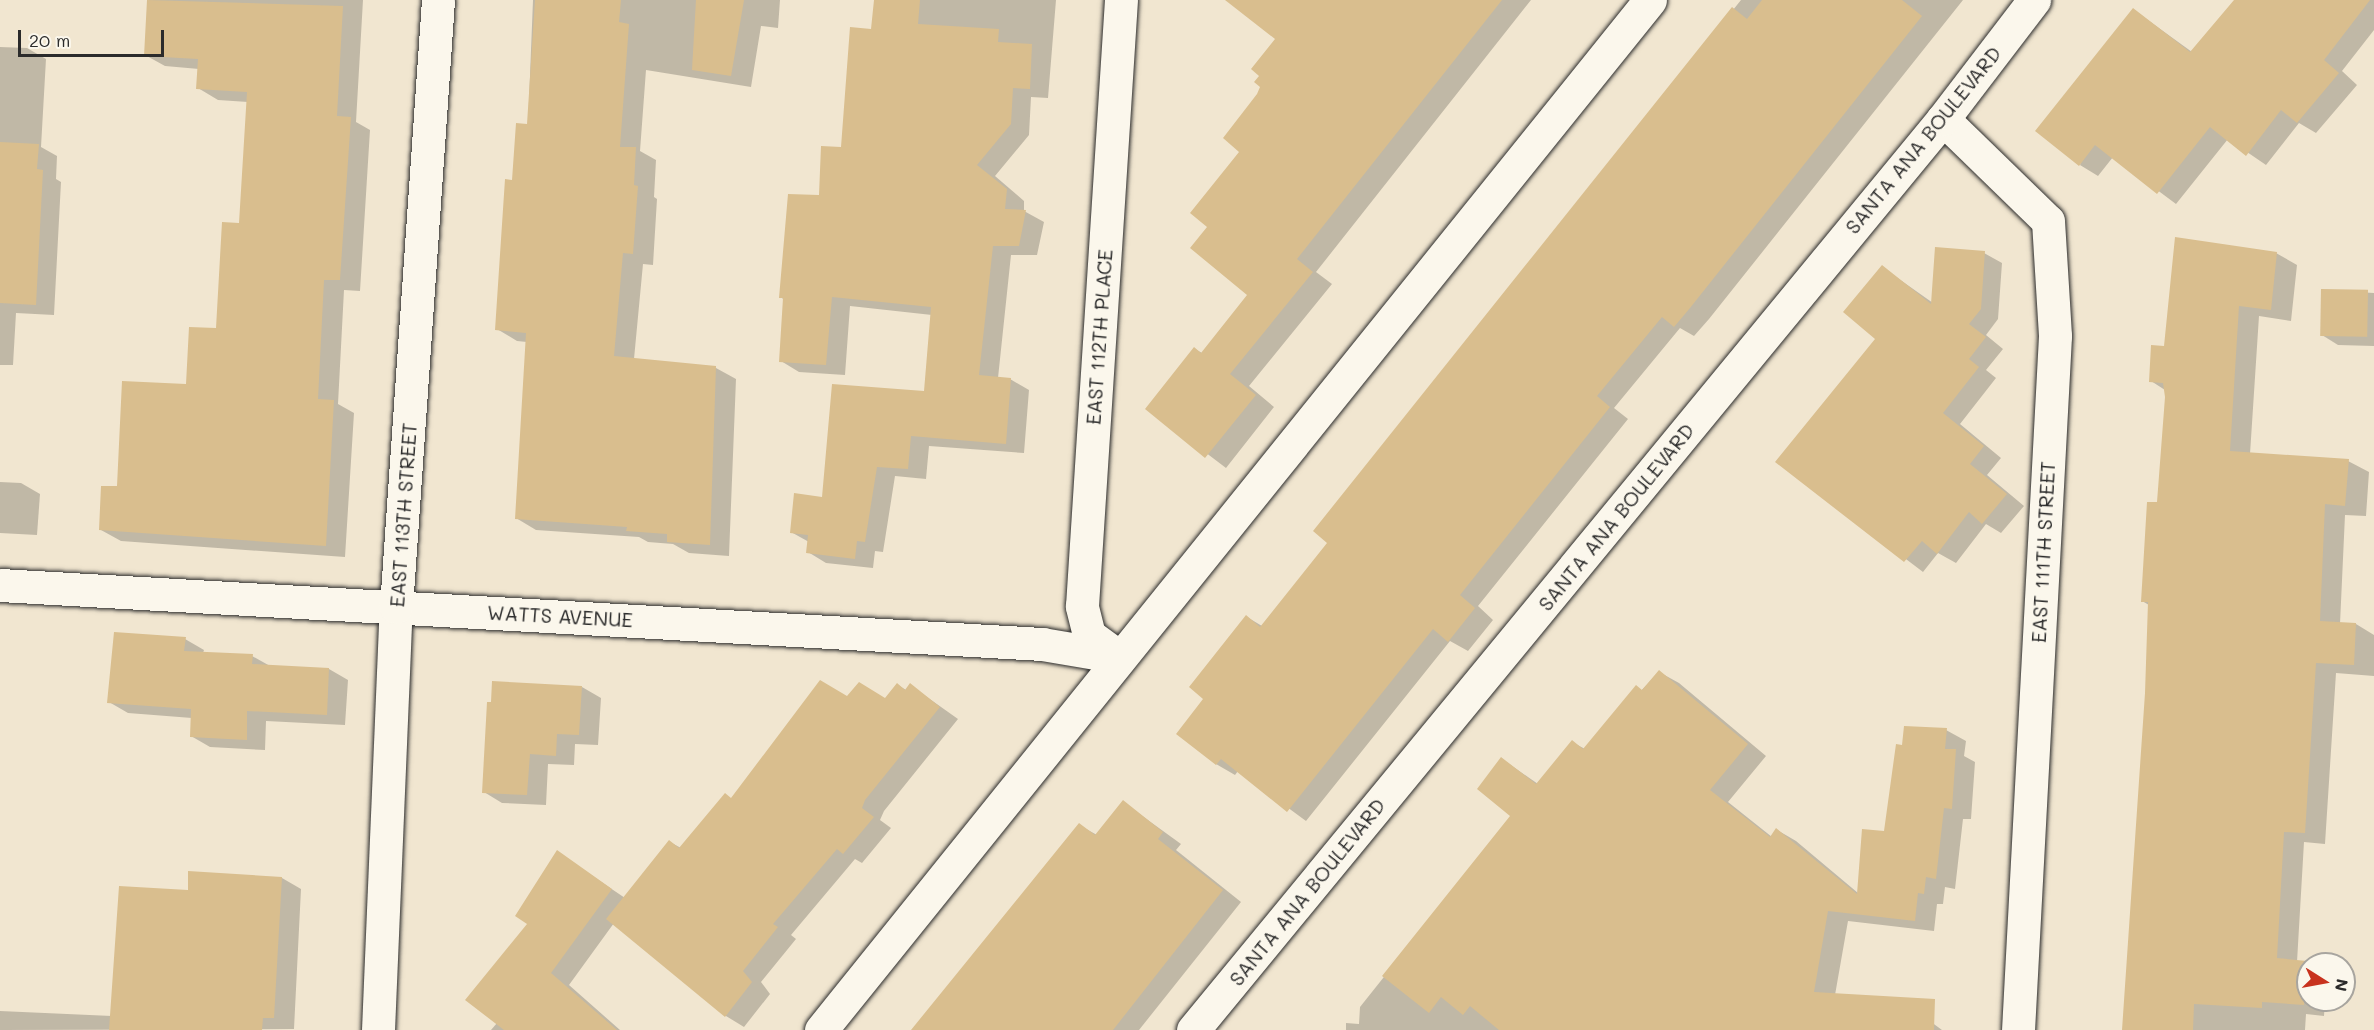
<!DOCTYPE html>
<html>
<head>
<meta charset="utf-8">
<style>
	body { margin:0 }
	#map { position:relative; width:2374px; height:1030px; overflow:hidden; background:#f1e6d0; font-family:Mali,sans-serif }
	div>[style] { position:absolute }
	.shadow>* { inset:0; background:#0003 }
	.building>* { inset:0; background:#d9be8e; transform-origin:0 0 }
	.roads { filter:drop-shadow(0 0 2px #2b2b2b) drop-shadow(0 0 2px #2b2b2b) }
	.street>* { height:33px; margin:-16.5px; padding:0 16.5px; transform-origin:16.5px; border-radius:16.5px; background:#fbf7ec }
	.secondary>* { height:33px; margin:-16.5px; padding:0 16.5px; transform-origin:16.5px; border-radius:16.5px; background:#fbf7ec }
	span { translate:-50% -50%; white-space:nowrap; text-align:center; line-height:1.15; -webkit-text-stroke:4.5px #fbf7ec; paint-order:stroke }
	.street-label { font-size:20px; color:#2b2b2b }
	.north { position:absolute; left:2296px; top:952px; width:60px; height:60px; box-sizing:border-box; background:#fbf7ec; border:2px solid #a8a59f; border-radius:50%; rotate:101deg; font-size:16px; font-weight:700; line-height:24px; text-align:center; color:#2b2b2b }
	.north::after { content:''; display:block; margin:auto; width:21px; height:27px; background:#c8321e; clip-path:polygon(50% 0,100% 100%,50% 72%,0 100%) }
	.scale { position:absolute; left:18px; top:30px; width:146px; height:27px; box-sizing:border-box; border:3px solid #2b2b2b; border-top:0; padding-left:8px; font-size:18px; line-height:21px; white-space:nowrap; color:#2b2b2b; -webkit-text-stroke:4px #fbf7ec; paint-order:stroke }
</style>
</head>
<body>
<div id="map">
	<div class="shadow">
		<i style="clip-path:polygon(149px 0,363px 0,356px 122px,370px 130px,360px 291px,344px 290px,338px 404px,354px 413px,345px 557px,121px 541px,101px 530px,119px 488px,187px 386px,217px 330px,240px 225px,248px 102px,218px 100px,198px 88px,199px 69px,165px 66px,145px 55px)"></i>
		<i style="clip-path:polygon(533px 0,780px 0,778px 28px,761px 26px,751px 87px,646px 70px,640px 151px,656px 160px,654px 197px,657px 199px,653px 265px,643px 264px,634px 359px,716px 368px,736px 379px,729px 556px,689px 553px,673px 544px,648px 542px,639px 537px,536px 530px,516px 518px,527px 342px,517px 341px,497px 329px,513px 181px,528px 126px)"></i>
		<i style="clip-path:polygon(875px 0,1056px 0,1048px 98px,1031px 97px,1029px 135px,995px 176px,1024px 201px,1024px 211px,1044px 222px,1037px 255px,1011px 255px,998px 378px,1010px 379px,1029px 390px,1024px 453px,929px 446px,926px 479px,895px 476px,883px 552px,875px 551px,873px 568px,826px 563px,808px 552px,809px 542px,791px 532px,926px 392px,932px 315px,850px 306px,845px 375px,799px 372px,781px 361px,785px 300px,780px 297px,842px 149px,872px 31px)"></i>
		<i style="clip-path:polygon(1237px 0,1531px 0,1316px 272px,1332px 284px,1249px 386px,1274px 407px,1226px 468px,1147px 408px,1195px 349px,1202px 353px,1249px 295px,1209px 227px,1242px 151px,1263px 87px,1261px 76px,1277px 39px)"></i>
		<i style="clip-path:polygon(1741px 0,1963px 0,1709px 319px,1694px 336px,1680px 328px,1614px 408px,1628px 419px,1478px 606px,1493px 620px,1468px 651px,1450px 641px,1306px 821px,1238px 771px,1235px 775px,1216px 764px,1205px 698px,1247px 617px,1262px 626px,1329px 542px,1315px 531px)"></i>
		<i style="clip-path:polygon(2236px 0,2374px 0,2374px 30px,2342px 71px,2357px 85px,2316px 133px,2299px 123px,2266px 165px,2228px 139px,2176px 204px,2113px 157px,2098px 176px,2080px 165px,2134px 10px,2192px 52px)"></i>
		<i style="clip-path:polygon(0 47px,27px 48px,46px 59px,41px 147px,57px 156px,56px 179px,61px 182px,54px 315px,16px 313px,13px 365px,0 365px)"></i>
		<i style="clip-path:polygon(1984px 253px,2002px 263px,1998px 319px,1986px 335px,2003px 349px,1986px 370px,1996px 378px,1960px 424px,2001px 458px,1987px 475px,2024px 506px,2001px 533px,1986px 524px,1956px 563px,1938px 553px,1923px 572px,1777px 461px,1877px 339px,1882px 267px,1933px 303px)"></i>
		<i style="clip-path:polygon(2276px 253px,2297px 265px,2291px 321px,2259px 316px,2250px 454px,2348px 461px,2369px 472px,2366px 516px,2345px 515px,2340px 624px,2356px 624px,2374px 635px,2374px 676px,2336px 673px,2325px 844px,2304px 842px,2297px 962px,2309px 964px,2308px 1000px,2325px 1000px,2324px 1016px,2306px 1014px,2305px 1030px,2123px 1030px,2147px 693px,2149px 605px,2142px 601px,2159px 504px,2166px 397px,2165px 390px,2151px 381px,2165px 347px)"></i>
		<i style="clip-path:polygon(2323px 290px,2374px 293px,2374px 346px,2338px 345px,2322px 335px)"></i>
		<i style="clip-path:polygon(0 482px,21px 483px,40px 494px,37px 535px,0 533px)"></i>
		<i style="clip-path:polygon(185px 639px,204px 650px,203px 653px,252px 656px,270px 666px,329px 669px,348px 680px,345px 725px,266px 721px,265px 750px,210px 747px,191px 736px,192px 718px,128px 713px,109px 702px)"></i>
		<i style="clip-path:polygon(1659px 672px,1679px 683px,1766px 756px,1728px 802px,1772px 837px,1777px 830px,1796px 841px,1858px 893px,1886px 833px,1904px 747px,1946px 730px,1966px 741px,1964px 756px,1975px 762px,1971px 819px,1963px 819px,1955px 889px,1945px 887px,1943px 904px,1937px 904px,1934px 931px,1848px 921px,1835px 995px,1923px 1016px,1942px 1030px,1346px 1030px,1346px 1023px,1359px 1024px,1360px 1007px,1513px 815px,1502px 759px,1538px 784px,1572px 742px,1585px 749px)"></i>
		<i style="clip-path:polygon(898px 685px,906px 690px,910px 685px,958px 719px,884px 811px,880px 820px,891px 828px,862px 863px,855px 859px,791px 935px,796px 939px,761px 982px,770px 994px,744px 1027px,726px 1016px,614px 923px,569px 985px,620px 1030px,491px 1030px,497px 1023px,557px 852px,625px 898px,670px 842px,681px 848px,848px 698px,886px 699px)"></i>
		<i style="clip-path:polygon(582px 687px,601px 698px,598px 745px,575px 744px,574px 765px,548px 764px,546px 805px,502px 803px,484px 792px)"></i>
		<i style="clip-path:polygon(1123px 802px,1181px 844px,1176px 850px,1241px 902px,1139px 1030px,942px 1030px,1079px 825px,1097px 835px)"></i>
		<i style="clip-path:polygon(282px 878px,301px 889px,294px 1029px,0 1030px,0 1011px,112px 1016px,189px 892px)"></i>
	</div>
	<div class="building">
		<i style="clip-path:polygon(147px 0,343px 6px,337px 116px,351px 117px,340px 280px,324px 280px,318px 399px,334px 400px,326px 546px,99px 530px,101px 486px,117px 486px,122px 381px,186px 384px,189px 327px,216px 328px,222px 222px,239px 223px,247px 92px,196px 89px,198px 59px,144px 56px)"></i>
		<i style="clip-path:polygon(535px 0,621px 0,619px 22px,629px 24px,620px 147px,636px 147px,634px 185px,638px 186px,633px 254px,623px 253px,614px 356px,716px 366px,710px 545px,667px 542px,667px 534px,626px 531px,627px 527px,515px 519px,526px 333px,495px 330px,505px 179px,512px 180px,516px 123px,527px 124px)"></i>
		<i style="clip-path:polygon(696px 0,744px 0,731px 76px,692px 70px)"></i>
		<i style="clip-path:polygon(874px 0,920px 0,918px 24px,999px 29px,998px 42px,1032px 44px,1030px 89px,1013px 88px,1011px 124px,977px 165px,1007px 189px,1005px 209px,1026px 210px,1019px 246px,993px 246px,979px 375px,1011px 378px,1006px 444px,911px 436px,908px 469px,877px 467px,865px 542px,857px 541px,855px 559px,806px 553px,808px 535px,790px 533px,794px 493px,822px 497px,832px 384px,924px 391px,931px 307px,832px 297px,826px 365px,779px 362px,783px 298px,779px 298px,788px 194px,819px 195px,821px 146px,841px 147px,850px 27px,871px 29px)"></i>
		<i style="clip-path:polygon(1225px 0,1502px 0,1297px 259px,1313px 272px,1230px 374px,1256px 395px,1205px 458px,1145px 409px,1194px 347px,1201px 353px,1247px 295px,1190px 248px,1207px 227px,1190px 213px,1239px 152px,1223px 138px,1257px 94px,1260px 87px,1254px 82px,1259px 76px,1251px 69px,1275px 39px)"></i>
		<i style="clip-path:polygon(1762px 0,1902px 0,1922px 16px,1690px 308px,1674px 327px,1662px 317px,1597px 396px,1610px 407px,1460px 595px,1475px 608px,1448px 642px,1433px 629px,1287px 812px,1221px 759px,1216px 765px,1176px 734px,1203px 699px,1189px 687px,1246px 615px,1260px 627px,1327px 543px,1313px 531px,1732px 7px,1747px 19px)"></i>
		<i style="clip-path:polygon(2234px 0,2370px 0,2324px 60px,2339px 73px,2297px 123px,2281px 110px,2246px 156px,2210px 127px,2157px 194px,2095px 145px,2079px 166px,2035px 131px,2133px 8px,2190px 52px)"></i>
		<i style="clip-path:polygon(0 142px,39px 144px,37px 169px,43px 170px,36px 305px,0 303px)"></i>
		<i style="clip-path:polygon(2175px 237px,2277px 252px,2271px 310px,2239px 306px,2230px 451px,2349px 459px,2345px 506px,2325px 504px,2320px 621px,2356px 623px,2354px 665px,2316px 663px,2305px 833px,2284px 832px,2277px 958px,2307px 961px,2304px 1005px,2262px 1002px,2262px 1008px,2194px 1004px,2193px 1030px,2122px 1030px,2145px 693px,2148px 602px,2141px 602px,2147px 502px,2157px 502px,2165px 397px,2163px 383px,2149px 382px,2151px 345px,2164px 346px)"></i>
		<i style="clip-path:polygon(1935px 247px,1985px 251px,1981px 309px,1969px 324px,1986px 337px,1969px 359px,1979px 367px,1943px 413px,1984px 446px,1970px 464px,2007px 494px,1982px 524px,1969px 512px,1937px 554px,1922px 541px,1904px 562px,1775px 462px,1875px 339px,1843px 312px,1882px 265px,1931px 304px)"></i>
		<i style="left:2321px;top:289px;width:47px;height:47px;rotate:1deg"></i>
		<i style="clip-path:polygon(114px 632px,186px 637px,184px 651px,253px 654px,252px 664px,329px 668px,327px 715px,247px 711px,247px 740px,190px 737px,191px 709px,107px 703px)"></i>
		<i style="clip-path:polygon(1659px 670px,1748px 744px,1710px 790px,1770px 837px,1776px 828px,1857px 894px,1862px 829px,1884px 831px,1896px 744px,1902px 745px,1904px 726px,1947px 728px,1945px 749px,1956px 749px,1952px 809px,1944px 808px,1936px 879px,1926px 877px,1924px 894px,1918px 893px,1915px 921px,1828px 911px,1814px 992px,1935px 999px,1934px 1030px,1499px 1030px,1470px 1006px,1463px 1015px,1441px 997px,1429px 1013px,1382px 976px,1510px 816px,1477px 789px,1501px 757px,1536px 784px,1572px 740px,1583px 749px,1636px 685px,1642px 690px)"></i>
		<i style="clip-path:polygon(820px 680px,847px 696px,859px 682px,885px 698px,897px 683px,905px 690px,910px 683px,940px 707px,865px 800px,862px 808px,874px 817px,843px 854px,837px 849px,773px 924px,778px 927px,743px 971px,752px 982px,725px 1017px,606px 919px,669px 840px,679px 848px,725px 793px,731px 798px)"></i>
		<i style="clip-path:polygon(492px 681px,582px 686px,579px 735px,557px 734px,556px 756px,530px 754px,527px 795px,482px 793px,487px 702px,491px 702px)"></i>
		<i style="clip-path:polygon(1123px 800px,1163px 832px,1158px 839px,1223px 890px,1113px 1030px,911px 1030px,1079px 823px,1095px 835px)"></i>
		<i style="clip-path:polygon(557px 850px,612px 889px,551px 973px,617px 1030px,504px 1030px,465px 1000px,527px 924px,515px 916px)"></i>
		<i style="clip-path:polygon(188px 871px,282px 877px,274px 1018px,263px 1018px,262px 1030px,109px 1030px,119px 886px,188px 890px)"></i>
	</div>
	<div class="roads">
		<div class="street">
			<i style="left:1943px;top:119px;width:146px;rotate:44.2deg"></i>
			<i style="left:2048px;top:221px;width:115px;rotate:86.5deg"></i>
			<i style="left:2055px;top:336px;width:695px;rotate:93.05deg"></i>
			<i style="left:0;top:585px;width:1044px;rotate:3.24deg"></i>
			<i style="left:1042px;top:644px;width:78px;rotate:9.6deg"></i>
			<i style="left:1118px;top:656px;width:36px;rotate:-144deg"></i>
			<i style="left:1089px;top:635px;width:30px;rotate:-104deg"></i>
			<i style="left:1082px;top:606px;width:607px;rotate:-86.32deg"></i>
			<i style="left:378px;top:1030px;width:423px;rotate:-87.6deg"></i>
			<i style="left:396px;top:607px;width:608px;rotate:-86.04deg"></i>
		</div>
		<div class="secondary">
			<i style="left:821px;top:1030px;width:1322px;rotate:-51.17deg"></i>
			<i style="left:1193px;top:1030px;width:1180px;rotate:-50.54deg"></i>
			<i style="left:1943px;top:119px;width:150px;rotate:-52.6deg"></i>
		</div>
	</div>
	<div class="street-label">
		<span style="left:1923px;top:140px;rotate:-51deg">SANTA ANA BOULEVARD</span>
		<span style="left:1099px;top:337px;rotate:-86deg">EAST 112TH PLACE</span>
		<span style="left:403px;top:515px;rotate:-86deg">EAST 113TH STREET</span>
		<span style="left:1616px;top:517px;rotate:-51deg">SANTA ANA BOULEVARD</span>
		<span style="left:2043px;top:552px;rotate:-87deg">EAST 111TH STREET</span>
		<span style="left:560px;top:616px;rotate:3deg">WATTS AVENUE</span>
		<span style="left:1307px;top:892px;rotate:-51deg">SANTA ANA BOULEVARD</span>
	</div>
	<div class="north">N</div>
	<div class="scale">20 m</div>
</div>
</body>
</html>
